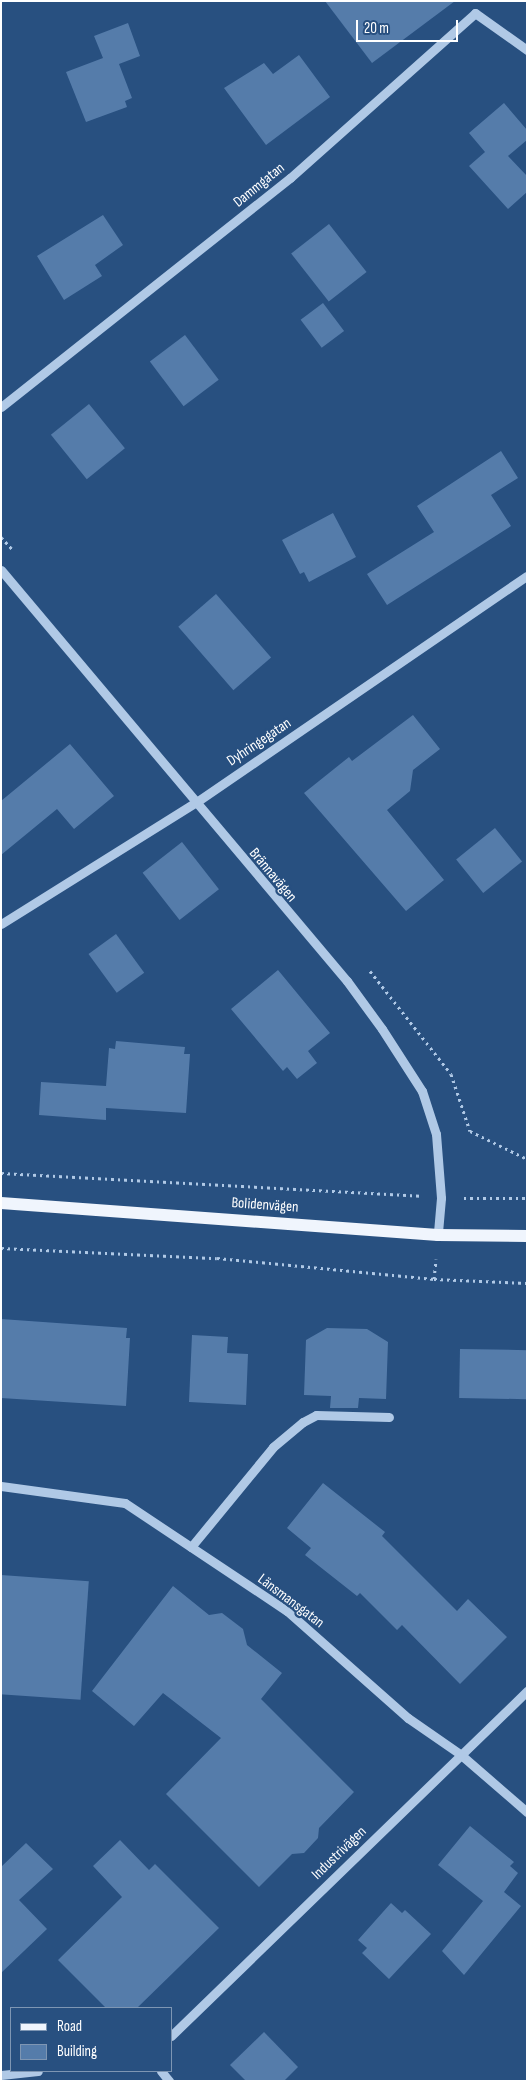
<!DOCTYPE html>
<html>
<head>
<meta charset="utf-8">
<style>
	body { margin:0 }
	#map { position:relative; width:528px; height:2082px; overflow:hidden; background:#285080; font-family:"Sofia Sans Condensed",sans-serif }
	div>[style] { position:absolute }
	.building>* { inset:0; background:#557caa; transform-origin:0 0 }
	.path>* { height:3px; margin-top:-1.5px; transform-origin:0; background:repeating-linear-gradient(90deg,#b0c9e6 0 2.5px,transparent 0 6.5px) }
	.minor>* { height:9px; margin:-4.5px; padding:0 4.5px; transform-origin:4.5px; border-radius:4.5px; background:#b0c9e6 }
	.major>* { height:12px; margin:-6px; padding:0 6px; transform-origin:6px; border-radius:6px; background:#f0f5fd }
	span { translate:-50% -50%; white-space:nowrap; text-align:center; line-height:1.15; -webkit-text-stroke:4.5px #285080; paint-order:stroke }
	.street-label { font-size:15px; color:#fff }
	.frame { position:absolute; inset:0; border:2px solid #fff; pointer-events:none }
	.legend { position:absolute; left:10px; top:2007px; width:162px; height:65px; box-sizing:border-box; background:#285080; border:1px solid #7e96b3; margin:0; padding:6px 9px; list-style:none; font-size:15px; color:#fff }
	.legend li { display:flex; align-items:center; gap:10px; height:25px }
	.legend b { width:25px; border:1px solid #7e96b3 }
	.scale { position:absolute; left:356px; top:20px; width:102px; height:22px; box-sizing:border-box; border:2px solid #fff; border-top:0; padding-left:6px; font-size:15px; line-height:18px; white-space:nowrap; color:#fff; -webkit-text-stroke:4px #285080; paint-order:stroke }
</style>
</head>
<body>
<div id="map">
	<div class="building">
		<i style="clip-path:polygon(325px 1px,455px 1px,372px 63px)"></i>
		<i style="clip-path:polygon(128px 23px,140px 56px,119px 64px,132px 98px,125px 101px,127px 107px,86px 122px,66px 72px,103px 58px,94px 36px)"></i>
		<i style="clip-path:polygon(299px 55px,330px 97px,266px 145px,224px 88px,264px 63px,273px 74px)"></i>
		<i style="clip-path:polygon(504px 103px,527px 130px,527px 140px,508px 156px,527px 176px,527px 192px,508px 209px,469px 166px,485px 152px,469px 133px)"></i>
		<i style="clip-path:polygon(103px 215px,123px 245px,95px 265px,102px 276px,64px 300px,37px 256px)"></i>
		<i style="left:329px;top:224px;width:61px;height:48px;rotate:52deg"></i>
		<i style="left:323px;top:303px;width:35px;height:28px;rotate:53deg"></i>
		<i style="left:185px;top:335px;width:56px;height:44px;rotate:53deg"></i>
		<i style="left:89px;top:404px;width:57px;height:49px;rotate:51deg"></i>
		<i style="clip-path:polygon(501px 451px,518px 478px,491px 495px,511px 526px,387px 605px,367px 574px,434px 532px,417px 506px)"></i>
		<i style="clip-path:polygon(333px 513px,356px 557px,309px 582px,304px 572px,300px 574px,282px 540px)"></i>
		<i style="left:216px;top:594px;width:84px;height:50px;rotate:49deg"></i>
		<i style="clip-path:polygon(413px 715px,440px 749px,413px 770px,410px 791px,387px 810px,444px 880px,406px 911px,304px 793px,349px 757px,352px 761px)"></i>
		<i style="clip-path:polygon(70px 744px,114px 796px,74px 829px,57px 809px,1px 855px,1px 801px)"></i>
		<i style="left:495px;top:828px;width:43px;height:50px;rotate:51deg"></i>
		<i style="left:182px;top:842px;width:60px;height:50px;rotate:52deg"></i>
		<i style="left:116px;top:934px;width:48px;height:34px;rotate:54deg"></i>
		<i style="clip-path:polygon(278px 970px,330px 1033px,308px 1051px,317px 1063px,297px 1079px,287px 1067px,283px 1071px,231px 1009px)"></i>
		<i style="clip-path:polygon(116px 1041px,185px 1047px,184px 1054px,190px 1054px,186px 1113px,106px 1108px,106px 1120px,39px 1115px,41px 1082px,106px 1086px,109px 1048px,115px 1049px)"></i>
		<i style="clip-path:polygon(1px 1319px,127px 1328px,126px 1338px,130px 1338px,126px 1406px,1px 1398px)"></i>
		<i style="clip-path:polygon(327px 1328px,367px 1329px,388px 1342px,386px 1399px,359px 1398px,358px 1408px,330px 1408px,331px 1396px,304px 1395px,306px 1340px)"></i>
		<i style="clip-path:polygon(192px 1335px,228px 1337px,227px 1353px,248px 1354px,246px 1405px,189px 1402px)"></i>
		<i style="left:460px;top:1349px;width:67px;height:49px;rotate:1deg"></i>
		<i style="clip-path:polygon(323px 1483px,385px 1532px,382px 1536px,457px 1611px,468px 1599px,507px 1637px,460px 1684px,402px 1625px,397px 1630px,360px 1593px,357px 1596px,305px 1555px,311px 1548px,287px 1528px)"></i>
		<i style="left:1px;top:1575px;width:88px;height:119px;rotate:4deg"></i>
		<i style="clip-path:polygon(173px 1586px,209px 1615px,222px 1613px,243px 1629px,247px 1645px,282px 1673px,261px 1699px,354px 1792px,319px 1828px,318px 1838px,304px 1853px,292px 1854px,259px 1887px,166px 1794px,221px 1738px,163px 1693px,134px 1726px,92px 1691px)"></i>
		<i style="clip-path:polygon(470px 1826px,514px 1862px,510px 1866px,518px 1873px,504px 1892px,521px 1906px,464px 1975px,442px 1951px,483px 1901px,438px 1865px)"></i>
		<i style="clip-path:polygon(120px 1840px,149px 1870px,155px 1864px,219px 1928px,137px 2008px,106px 2008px,58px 1960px,122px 1897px,93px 1866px)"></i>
		<i style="clip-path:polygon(26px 1843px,53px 1869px,19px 1900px,47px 1929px,1px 1973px,1px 1867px)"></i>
		<i style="clip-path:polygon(391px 1903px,402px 1913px,405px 1910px,431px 1934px,389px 1979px,362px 1953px,367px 1948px,358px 1940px)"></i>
		<i style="clip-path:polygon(264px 2032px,298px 2067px,284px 2081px,246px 2081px,230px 2065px)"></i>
	</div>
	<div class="path">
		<i style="left:1px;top:537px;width:16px;rotate:47deg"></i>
		<i style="left:370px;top:971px;width:131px;rotate:51.8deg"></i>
		<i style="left:451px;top:1074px;width:60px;rotate:71.6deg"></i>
		<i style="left:470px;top:1131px;width:64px;rotate:26.2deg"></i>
		<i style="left:1px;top:1173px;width:420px;rotate:3.1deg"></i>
		<i style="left:464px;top:1198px;width:63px"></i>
		<i style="left:1px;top:1248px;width:216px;rotate:2.7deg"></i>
		<i style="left:217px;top:1258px;width:218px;rotate:5.5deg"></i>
		<i style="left:434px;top:1279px;width:93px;rotate:2.5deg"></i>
		<i style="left:434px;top:1279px;width:20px;rotate:-84deg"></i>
	</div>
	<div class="minor">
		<i style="left:1px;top:407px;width:369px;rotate:-38.4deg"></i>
		<i style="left:290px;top:178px;width:248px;rotate:-41.7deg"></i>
		<i style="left:475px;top:13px;width:64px;rotate:35.4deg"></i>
		<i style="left:1px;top:570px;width:537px;rotate:49.91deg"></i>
		<i style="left:347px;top:981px;width:59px;rotate:53.9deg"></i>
		<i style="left:382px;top:1029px;width:74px;rotate:57.2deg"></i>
		<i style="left:422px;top:1091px;width:45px;rotate:72deg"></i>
		<i style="left:436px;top:1134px;width:64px;rotate:85.5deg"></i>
		<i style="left:441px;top:1198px;width:37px;rotate:95deg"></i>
		<i style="left:1px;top:924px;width:229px;rotate:-32deg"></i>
		<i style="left:195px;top:803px;width:402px;rotate:-34.4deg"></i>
		<i style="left:1px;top:1486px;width:125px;rotate:7.8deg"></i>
		<i style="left:125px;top:1503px;width:195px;rotate:33.7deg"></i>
		<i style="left:287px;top:1611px;width:162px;rotate:41.5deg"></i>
		<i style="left:408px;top:1718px;width:63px;rotate:34.7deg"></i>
		<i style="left:460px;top:1754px;width:89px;rotate:40.9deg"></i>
		<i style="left:191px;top:1547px;width:129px;rotate:-50.6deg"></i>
		<i style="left:273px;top:1447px;width:39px;rotate:-40deg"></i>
		<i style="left:303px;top:1422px;width:15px;rotate:-28deg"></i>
		<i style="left:316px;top:1415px;width:73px;rotate:1.6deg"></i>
		<i style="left:171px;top:2036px;width:496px;rotate:-44.1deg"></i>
		<i style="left:161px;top:2071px;width:13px;rotate:51deg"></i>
		<i style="left:1px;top:2075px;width:37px;rotate:-6deg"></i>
	</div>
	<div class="major">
		<i style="left:1px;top:1203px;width:438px;rotate:4.2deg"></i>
		<i style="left:438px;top:1235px;width:89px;rotate:0.6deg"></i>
	</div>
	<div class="street-label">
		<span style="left:259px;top:185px;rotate:-39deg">Dammgatan</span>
		<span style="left:259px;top:742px;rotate:-34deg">Dyhringegatan</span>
		<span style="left:273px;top:875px;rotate:50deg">Brännavägen</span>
		<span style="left:265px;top:1205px;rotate:4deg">Bolidenvägen</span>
		<span style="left:291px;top:1601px;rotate:37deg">Länsmansgatan</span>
		<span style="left:339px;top:1853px;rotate:-44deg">Industrivägen</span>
	</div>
	<div class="frame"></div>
	<ul class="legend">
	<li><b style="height:6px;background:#f0f5fd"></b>Road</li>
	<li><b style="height:14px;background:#557caa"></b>Building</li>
	</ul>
	<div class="scale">20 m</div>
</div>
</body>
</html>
